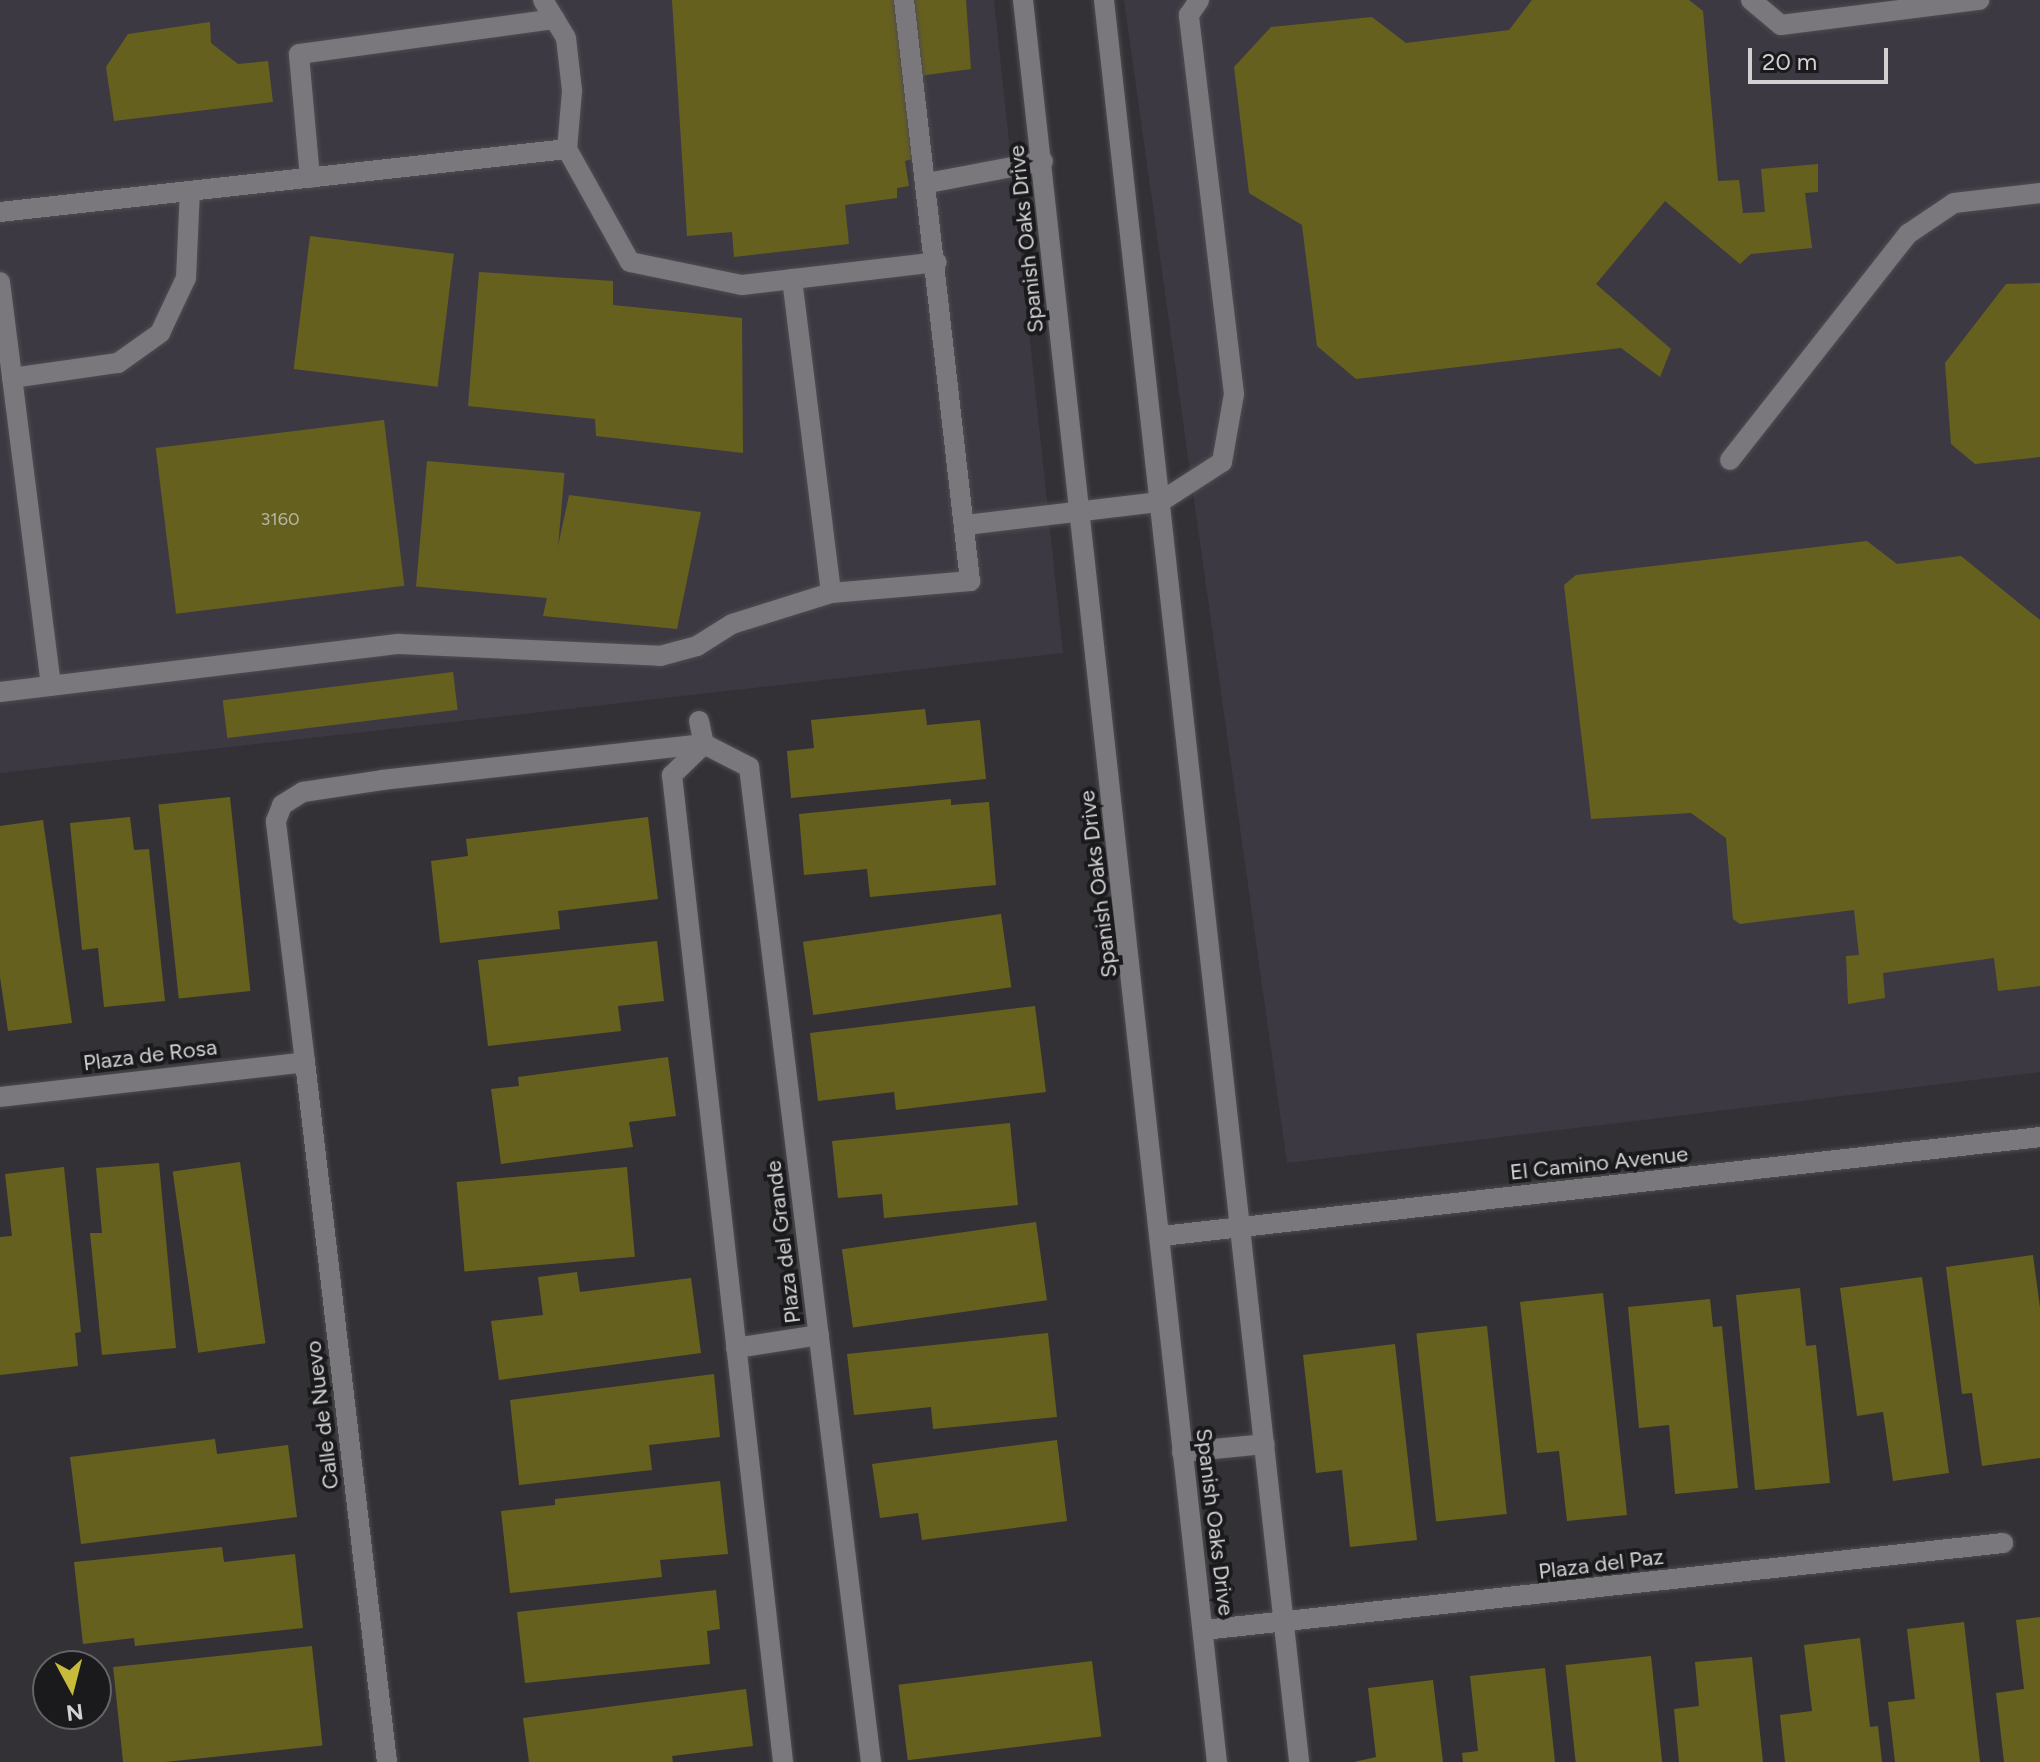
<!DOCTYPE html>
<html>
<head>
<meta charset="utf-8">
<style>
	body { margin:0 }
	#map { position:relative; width:2040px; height:1762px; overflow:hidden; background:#333136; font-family:Figtree,sans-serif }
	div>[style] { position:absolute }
	.built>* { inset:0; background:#3d3943 }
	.building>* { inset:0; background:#66601f; transform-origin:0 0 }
	.roads { filter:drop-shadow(0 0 2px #4e4d50) drop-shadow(0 0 2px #4e4d50) }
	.service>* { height:20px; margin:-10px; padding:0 10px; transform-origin:10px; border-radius:10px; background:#7a787d }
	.minor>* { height:20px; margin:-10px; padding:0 10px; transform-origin:10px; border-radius:10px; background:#7a787d }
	span { translate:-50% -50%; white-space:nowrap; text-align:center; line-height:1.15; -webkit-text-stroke:8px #1a1a1c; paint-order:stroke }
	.number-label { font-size:18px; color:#b7b5a7 }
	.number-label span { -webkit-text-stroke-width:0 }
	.street-label { font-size:22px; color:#d2d1d4 }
	.north { position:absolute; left:32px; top:1650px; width:80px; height:80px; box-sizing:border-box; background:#1a1a1c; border:2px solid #646366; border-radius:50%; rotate:173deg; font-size:22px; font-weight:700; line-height:32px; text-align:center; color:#d2d1d4 }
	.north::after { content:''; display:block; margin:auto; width:28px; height:36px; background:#c7bb3c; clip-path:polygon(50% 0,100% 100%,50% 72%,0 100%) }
	.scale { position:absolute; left:1748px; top:48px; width:140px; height:36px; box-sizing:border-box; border:4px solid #d2d1d4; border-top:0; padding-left:10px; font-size:24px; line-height:28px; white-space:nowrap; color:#d2d1d4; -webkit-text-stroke:6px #1a1a1c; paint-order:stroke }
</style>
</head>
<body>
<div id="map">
	<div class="built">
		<i style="clip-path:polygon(0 0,994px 0,1063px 653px,0 773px)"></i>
		<i style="clip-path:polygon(1124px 0,2040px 0,2040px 1072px,1287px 1163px)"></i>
	</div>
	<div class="building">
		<i style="clip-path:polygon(672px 0,966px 0,971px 69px,904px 78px,913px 159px,905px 161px,909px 186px,897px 188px,897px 198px,845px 205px,849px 244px,734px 257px,732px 232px,687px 236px)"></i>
		<i style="clip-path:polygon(1532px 0,1689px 0,1703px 11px,1718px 181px,1739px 180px,1743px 213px,1765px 212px,1761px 169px,1818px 164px,1818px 192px,1805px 193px,1812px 248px,1751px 254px,1740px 264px,1665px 201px,1596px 284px,1671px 349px,1660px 377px,1621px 348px,1356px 379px,1317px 346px,1302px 225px,1249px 193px,1234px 67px,1271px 27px,1372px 17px,1406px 43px,1509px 30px)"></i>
		<i style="clip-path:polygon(210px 22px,211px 43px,238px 64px,268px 61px,273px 102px,114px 121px,106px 67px,128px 34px)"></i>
		<i style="left:310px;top:236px;width:145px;height:134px;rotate:7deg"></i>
		<i style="clip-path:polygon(479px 272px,613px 281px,613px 305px,742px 318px,743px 453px,596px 436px,595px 419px,468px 406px)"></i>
		<i style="clip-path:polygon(2040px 283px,2040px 457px,1975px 464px,1951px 444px,1945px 363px,2006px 284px)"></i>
		<i style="left:384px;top:420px;width:167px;height:230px;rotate:83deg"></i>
		<i style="left:427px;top:461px;width:138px;height:126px;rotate:5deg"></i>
		<i style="clip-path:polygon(569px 495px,701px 512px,677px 629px,543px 616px)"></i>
		<i style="clip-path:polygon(1867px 541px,1897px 564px,1961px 556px,2040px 620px,2040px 986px,1998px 991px,1994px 958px,1883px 973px,1885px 998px,1848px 1004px,1846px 956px,1859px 955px,1854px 910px,1740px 924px,1733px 919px,1726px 838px,1691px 813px,1591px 819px,1564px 585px,1576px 575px)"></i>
		<i style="left:453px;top:672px;width:38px;height:232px;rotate:83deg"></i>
		<i style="clip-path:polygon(925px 709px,927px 725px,980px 720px,986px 779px,791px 798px,787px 751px,814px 748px,811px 720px)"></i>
		<i style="left:230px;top:797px;width:195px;height:72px;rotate:84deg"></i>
		<i style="clip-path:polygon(951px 799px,951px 805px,989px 802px,996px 885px,870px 897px,867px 869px,804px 875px,799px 814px)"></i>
		<i style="clip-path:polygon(130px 817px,134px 850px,149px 849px,165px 1001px,104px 1007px,98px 948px,82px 950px,70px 823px)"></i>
		<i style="clip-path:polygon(648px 817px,658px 899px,558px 911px,560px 929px,440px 943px,431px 861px,468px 856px,466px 839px)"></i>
		<i style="clip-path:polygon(43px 820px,72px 1023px,8px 1031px,0 977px,0 826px)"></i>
		<i style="left:1001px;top:914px;width:74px;height:200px;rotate:82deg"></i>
		<i style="clip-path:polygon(657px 941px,664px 1001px,618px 1006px,621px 1031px,488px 1046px,478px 960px)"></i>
		<i style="clip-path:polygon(1035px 1006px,1046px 1092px,896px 1110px,894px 1092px,818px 1101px,810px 1033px)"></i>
		<i style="clip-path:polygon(668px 1057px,676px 1116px,629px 1122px,633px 1147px,501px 1164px,491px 1089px,519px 1086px,518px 1077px)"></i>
		<i style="clip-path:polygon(1010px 1123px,1018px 1205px,884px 1218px,882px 1194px,838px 1198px,832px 1141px)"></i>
		<i style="left:240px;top:1162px;width:183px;height:68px;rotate:82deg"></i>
		<i style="clip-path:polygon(159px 1163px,176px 1348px,102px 1355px,90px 1233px,102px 1233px,96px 1168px)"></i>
		<i style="clip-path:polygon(64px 1167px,81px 1332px,75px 1333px,78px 1366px,0 1375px,0 1237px,12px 1236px,5px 1174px)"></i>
		<i style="left:627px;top:1167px;width:90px;height:171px;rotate:85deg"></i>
		<i style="left:1036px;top:1222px;width:79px;height:196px;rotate:82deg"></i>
		<i style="clip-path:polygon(2033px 1255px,2040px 1308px,2040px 1458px,1982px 1466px,1972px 1393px,1962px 1394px,1946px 1267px)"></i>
		<i style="clip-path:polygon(577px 1272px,580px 1292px,691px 1278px,701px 1353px,499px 1380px,491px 1321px,543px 1315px,538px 1277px)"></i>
		<i style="clip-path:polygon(1922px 1277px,1949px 1473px,1893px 1481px,1883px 1412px,1857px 1416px,1840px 1288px)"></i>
		<i style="clip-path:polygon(1800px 1288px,1806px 1346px,1816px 1345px,1830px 1483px,1755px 1490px,1736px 1295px)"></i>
		<i style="clip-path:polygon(1603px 1293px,1627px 1515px,1567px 1521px,1559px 1451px,1537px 1453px,1520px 1302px)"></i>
		<i style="clip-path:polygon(1710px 1299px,1713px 1327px,1722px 1326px,1738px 1488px,1675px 1494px,1669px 1425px,1639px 1428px,1628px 1307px)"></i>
		<i style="left:1487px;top:1326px;width:189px;height:71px;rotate:84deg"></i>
		<i style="clip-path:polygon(1048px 1333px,1057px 1417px,933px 1429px,931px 1407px,854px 1415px,847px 1354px)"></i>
		<i style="clip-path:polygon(1395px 1344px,1417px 1540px,1350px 1547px,1342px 1470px,1316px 1473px,1303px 1355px)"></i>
		<i style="clip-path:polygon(714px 1374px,720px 1437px,649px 1445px,652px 1470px,519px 1485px,510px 1400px)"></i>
		<i style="clip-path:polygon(215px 1439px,217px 1454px,288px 1445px,297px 1517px,81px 1544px,70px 1457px)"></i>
		<i style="clip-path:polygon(1057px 1440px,1067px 1521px,922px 1540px,918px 1513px,880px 1518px,872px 1464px)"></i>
		<i style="clip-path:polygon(720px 1481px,728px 1554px,660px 1560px,662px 1577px,510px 1593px,501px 1511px,555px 1505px,555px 1499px)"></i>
		<i style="clip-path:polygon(222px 1547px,224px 1562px,295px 1554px,303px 1628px,135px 1646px,134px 1638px,83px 1644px,74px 1562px)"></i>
		<i style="clip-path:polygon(716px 1590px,720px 1629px,707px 1631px,710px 1664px,525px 1683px,517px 1612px)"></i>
		<i style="clip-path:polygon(2040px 1617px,2040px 1762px,2004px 1762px,1996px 1693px,2024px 1689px,2016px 1620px)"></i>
		<i style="clip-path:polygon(1964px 1622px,1980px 1762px,1895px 1762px,1888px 1702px,1915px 1699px,1907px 1629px)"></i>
		<i style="clip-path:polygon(1860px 1638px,1870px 1727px,1878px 1726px,1882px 1762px,1785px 1762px,1780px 1715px,1812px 1711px,1804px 1645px)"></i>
		<i style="left:312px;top:1646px;width:100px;height:200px;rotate:84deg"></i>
		<i style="left:1651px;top:1656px;width:107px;height:86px;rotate:84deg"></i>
		<i style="clip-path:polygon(1752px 1657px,1763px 1762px,1679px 1762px,1674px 1709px,1699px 1706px,1695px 1662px)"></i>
		<i style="left:1092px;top:1661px;width:76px;height:195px;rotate:83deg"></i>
		<i style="clip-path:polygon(1545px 1668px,1555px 1762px,1463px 1762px,1462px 1753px,1478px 1751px,1470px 1676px)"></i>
		<i style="clip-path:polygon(1433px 1680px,1443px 1762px,1354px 1762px,1376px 1757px,1368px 1688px)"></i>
		<i style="clip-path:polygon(746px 1689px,753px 1746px,672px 1756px,673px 1762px,529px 1762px,523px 1718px)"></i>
	</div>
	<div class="roads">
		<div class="service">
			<i style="left:543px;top:0;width:44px;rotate:58.8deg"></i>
			<i style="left:566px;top:38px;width:53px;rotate:83.5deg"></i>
			<i style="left:572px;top:91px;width:58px;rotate:94.9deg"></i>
			<i style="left:1751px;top:0;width:39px;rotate:40deg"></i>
			<i style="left:1781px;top:25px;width:200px;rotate:-7.2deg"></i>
			<i style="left:310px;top:178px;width:124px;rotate:-95.1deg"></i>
			<i style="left:299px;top:54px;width:258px;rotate:-7.8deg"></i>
			<i style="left:928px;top:183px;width:117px;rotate:-10.8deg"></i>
			<i style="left:0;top:212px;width:570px;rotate:-6.34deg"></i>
			<i style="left:567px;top:149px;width:129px;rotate:60.9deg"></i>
			<i style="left:630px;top:262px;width:114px;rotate:11.6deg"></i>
			<i style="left:742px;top:285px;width:196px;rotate:-6.7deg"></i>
			<i style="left:792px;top:279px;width:316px;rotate:82.9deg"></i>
			<i style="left:0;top:282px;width:407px;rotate:82.8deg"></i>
			<i style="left:12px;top:378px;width:107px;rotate:-8.1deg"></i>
			<i style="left:118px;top:363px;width:52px;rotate:-35.5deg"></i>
			<i style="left:160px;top:333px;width:61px;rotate:-64.7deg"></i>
			<i style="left:186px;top:278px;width:87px;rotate:-87.4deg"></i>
			<i style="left:1730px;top:460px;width:288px;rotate:-51.8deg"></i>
			<i style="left:1908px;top:234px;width:55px;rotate:-34deg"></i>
			<i style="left:1954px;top:203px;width:87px;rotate:-6.6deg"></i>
			<i style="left:966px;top:525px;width:195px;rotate:-6.8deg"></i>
			<i style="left:1160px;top:502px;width:74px;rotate:-32.8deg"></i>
			<i style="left:1222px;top:462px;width:69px;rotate:-80deg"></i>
			<i style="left:1234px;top:394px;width:382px;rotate:-96.8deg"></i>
			<i style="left:1189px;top:15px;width:18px;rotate:-56deg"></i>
			<i style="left:0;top:692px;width:402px;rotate:-6.9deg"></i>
			<i style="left:399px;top:644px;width:261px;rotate:2.6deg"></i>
			<i style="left:660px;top:656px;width:38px;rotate:-15deg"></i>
			<i style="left:697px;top:646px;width:41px;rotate:-32.2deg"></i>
			<i style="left:732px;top:624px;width:104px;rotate:-17.4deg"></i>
			<i style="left:831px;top:593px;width:140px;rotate:-4.9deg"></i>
			<i style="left:970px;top:581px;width:585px;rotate:-96.48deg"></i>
			<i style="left:305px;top:1062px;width:243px;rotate:-96.9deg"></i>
			<i style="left:276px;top:821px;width:17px;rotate:-69deg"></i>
			<i style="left:282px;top:805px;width:25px;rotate:-32deg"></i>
			<i style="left:303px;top:792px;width:80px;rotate:-8.6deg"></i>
			<i style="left:382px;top:780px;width:324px;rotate:-6.4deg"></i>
			<i style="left:736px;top:1348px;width:84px;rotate:-8.9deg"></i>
			<i style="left:1182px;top:1452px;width:83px;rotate:-5.5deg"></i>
		</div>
		<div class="minor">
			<i style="left:1023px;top:0;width:1773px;rotate:83.72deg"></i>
			<i style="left:1104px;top:0;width:1773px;rotate:83.68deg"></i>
			<i style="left:699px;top:721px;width:24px;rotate:78deg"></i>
			<i style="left:704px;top:744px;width:51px;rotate:27.1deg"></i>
			<i style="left:749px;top:767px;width:1002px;rotate:83.01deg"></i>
			<i style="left:704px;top:744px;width:45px;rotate:135.9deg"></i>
			<i style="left:672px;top:775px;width:993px;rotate:83.58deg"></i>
			<i style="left:0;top:1097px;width:307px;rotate:-6.5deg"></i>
			<i style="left:305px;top:1062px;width:705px;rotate:83.32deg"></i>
			<i style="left:1162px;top:1236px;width:884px;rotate:-6.43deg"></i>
			<i style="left:1204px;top:1630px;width:804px;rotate:-6.21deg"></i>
		</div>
	</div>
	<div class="number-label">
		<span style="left:280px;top:519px">3160</span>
	</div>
	<div class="street-label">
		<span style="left:1026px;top:239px;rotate:-96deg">Spanish Oaks Drive</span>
		<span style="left:1098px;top:884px;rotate:-97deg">Spanish Oaks Drive</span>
		<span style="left:150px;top:1055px;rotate:-7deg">Plaza de Rosa</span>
		<span style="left:1599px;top:1163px;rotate:-6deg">El Camino Avenue</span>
		<span style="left:783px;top:1242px;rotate:-97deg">Plaza del Grande</span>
		<span style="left:322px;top:1415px;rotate:-97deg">Calle de Nuevo</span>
		<span style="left:1215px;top:1522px;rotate:83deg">Spanish Oaks Drive</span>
		<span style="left:1601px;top:1564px;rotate:-7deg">Plaza del Paz</span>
	</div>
	<div class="north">N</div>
	<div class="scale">20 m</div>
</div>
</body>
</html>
